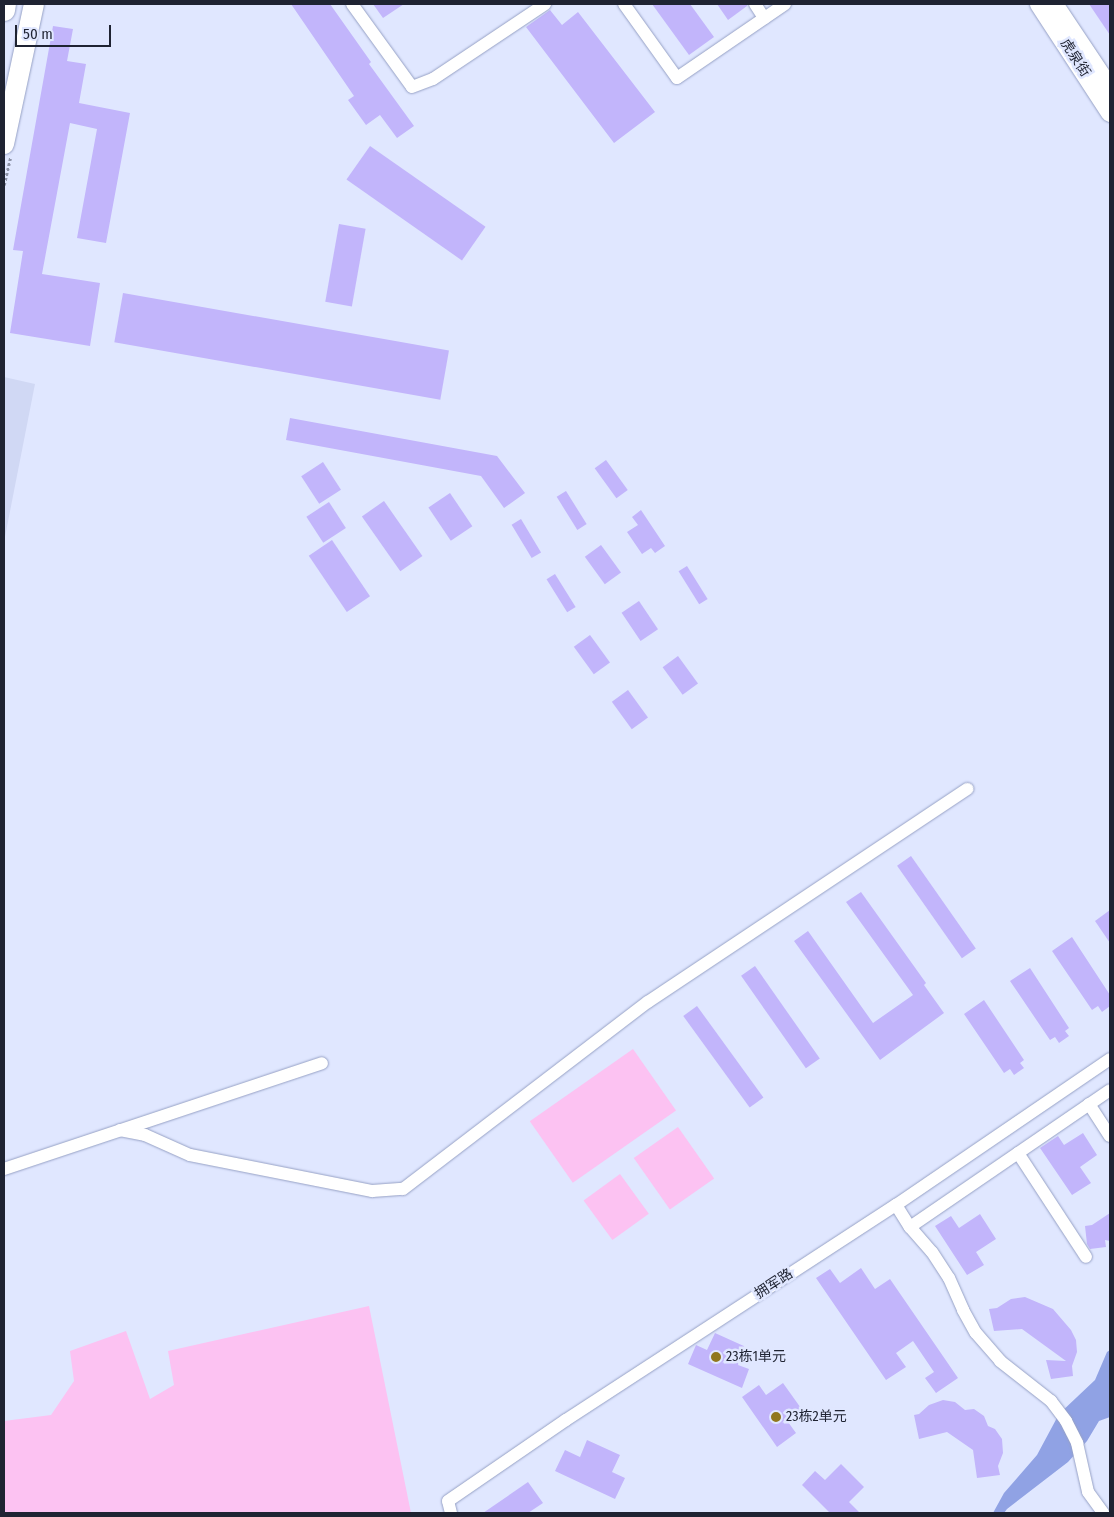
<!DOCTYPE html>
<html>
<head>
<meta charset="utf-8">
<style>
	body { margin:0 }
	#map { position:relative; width:1114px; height:1517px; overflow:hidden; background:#e0e7ff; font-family:"Fira Sans Condensed","Noto Sans SC",sans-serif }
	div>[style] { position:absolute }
	.built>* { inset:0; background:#d0d8f4 }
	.green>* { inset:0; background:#fcc2f2; transform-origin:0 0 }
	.water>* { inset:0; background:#90a2e4 }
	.building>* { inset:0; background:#c2b5fb; transform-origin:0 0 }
	.path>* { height:2.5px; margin-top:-1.25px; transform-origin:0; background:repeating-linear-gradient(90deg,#8e94a8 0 2.5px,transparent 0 5px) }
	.roads { filter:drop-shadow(0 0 1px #96a1c5) drop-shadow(0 0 1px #96a1c5) }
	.street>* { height:12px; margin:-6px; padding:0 6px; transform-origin:6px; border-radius:6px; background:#fff }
	.secondary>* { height:18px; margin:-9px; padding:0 9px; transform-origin:9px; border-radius:9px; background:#fff }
	.primary>* { height:20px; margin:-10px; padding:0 10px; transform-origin:10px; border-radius:10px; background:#fff }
	.highway>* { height:22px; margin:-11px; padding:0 11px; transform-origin:11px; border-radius:11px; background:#fff }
	.dots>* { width:14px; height:14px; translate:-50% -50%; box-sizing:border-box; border:2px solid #e0e7ff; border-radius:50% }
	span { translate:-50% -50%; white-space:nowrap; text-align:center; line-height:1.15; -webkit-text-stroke:5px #e0e7ff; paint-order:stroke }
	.street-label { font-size:14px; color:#1f2332 }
	.poi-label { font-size:14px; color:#1f2332 }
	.left { translate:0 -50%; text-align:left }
	.frame { position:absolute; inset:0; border:5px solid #1f2332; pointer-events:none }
	.scale { position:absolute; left:15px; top:25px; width:96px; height:22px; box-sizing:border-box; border:2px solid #1f2332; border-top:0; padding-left:6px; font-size:15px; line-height:18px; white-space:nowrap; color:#1f2332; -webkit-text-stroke:4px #e0e7ff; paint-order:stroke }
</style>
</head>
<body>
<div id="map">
	<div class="built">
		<i style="clip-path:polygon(4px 377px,35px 384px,4px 542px)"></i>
	</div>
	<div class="green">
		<i style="left:633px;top:1049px;width:75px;height:126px;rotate:55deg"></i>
		<i style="left:678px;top:1127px;width:63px;height:54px;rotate:55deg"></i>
		<i style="left:620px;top:1174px;width:49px;height:45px;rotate:54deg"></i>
		<i style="clip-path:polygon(369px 1306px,411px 1513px,4px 1513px,4px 1421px,51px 1415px,74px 1381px,70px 1351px,126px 1331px,150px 1399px,174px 1385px,168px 1351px)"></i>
	</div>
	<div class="water">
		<i style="clip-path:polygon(1110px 1350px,1110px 1417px,1099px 1421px,1087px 1441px,1068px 1462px,1007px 1509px,1004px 1513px,993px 1513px,1004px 1493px,1037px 1455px,1059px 1414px,1095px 1380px,1107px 1352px)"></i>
	</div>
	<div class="building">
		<i style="clip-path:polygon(291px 4px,330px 4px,371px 62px,369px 64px,414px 126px,397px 138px,380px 115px,366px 125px,348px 100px,354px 96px)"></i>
		<i style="clip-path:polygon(373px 4px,404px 4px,383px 18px)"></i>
		<i style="clip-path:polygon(652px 4px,690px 4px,714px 37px,689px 55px)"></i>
		<i style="clip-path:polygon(717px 4px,747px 4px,747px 6px,728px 20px)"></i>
		<i style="clip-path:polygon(1089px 4px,1110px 4px,1110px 35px)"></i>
		<i style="clip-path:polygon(550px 10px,562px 25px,578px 12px,655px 112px,614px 143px,526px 27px)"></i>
		<i style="clip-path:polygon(53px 26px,73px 29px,67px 61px,86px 64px,79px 103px,130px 113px,106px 243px,77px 238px,97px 129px,70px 123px,42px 274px,100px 283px,90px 346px,10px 333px,23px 251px,13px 250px)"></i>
		<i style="left:370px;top:146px;width:141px;height:41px;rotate:35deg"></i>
		<i style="left:339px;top:224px;width:27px;height:79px;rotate:10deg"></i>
		<i style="left:123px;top:293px;width:331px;height:50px;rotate:10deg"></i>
		<i style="clip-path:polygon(290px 418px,497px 456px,525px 493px,504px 508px,481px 476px,286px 440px)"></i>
		<i style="left:606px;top:460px;width:37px;height:14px;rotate:54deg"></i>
		<i style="left:323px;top:462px;width:33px;height:26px;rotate:57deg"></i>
		<i style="left:566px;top:491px;width:39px;height:11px;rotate:58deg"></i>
		<i style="left:450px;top:493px;width:40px;height:26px;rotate:56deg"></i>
		<i style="left:384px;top:501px;width:67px;height:27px;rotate:55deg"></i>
		<i style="left:329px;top:502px;width:31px;height:27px;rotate:57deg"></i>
		<i style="clip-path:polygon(641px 510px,665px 546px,655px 553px,651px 548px,642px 554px,627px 532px,638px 525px,632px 517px)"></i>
		<i style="left:521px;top:519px;width:39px;height:11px;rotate:59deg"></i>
		<i style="left:332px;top:540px;width:68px;height:28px;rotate:56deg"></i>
		<i style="left:601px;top:545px;width:34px;height:20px;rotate:54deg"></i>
		<i style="left:687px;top:566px;width:39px;height:10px;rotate:58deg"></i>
		<i style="left:555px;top:574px;width:39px;height:10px;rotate:58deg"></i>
		<i style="left:639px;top:601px;width:34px;height:21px;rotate:56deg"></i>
		<i style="left:590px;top:635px;width:34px;height:20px;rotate:54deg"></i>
		<i style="left:678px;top:656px;width:34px;height:19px;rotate:54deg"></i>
		<i style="left:628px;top:690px;width:34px;height:20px;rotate:54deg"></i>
		<i style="left:911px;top:856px;width:113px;height:17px;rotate:55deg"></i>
		<i style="clip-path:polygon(861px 892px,926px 983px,924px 985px,944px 1013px,880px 1060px,794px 941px,808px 931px,873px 1023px,913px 995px,846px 902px)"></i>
		<i style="clip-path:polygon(1110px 910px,1110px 943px,1095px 921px)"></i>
		<i style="clip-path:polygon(1072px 937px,1110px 995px,1110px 1006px,1102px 1012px,1098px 1006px,1092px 1010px,1052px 951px)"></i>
		<i style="left:755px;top:966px;width:113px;height:17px;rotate:55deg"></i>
		<i style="clip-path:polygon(1030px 968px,1069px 1028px,1065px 1031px,1069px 1036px,1059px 1043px,1055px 1037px,1050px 1040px,1010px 981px)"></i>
		<i style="clip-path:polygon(984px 1000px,1024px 1060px,1020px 1063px,1024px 1068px,1014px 1075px,1010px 1069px,1004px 1073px,964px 1014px)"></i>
		<i style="left:697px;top:1006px;width:113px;height:17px;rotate:54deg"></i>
		<i style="clip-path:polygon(1083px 1133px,1097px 1155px,1080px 1167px,1091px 1183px,1072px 1195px,1040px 1148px,1058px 1136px,1064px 1145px)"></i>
		<i style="clip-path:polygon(1110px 1213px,1110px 1241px,1105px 1240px,1106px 1247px,1090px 1249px,1087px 1244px,1085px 1226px,1092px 1225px)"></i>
		<i style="clip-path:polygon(980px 1214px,996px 1239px,976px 1252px,984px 1265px,967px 1275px,935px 1226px,951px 1216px,959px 1228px)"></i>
		<i style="clip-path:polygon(861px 1268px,875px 1289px,890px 1279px,958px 1378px,936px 1393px,925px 1378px,934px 1372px,913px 1341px,896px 1353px,906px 1367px,886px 1380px,816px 1278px,830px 1269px,840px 1283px)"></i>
		<i style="clip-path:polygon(1025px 1297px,1053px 1309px,1071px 1330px,1076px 1340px,1077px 1352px,1072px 1366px,1073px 1376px,1051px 1379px,1046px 1360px,1066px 1361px,1022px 1329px,994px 1331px,989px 1309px,997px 1308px,1011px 1299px)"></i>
		<i style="clip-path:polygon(715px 1333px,746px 1347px,738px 1365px,749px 1369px,742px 1388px,688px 1364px,696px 1345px,707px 1350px)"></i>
		<i style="clip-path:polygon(783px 1383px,803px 1411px,788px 1422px,796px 1433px,777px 1447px,742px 1397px,759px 1385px,766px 1395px)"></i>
		<i style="clip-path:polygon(943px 1400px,955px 1402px,965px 1410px,974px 1409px,984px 1416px,988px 1426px,995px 1429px,1002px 1439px,1003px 1453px,998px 1466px,1000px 1475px,977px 1478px,973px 1450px,947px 1432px,919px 1439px,914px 1415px,919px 1414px,929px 1405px)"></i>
		<i style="clip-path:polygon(587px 1440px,620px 1455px,612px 1472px,625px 1478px,615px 1499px,555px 1471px,565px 1450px,580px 1457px)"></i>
		<i style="clip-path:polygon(841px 1464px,864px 1487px,849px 1502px,860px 1513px,830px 1513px,802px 1485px,815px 1471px,825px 1480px)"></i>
		<i style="clip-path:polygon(528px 1482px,543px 1503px,528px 1513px,483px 1513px)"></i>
	</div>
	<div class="path">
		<i style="left:4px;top:185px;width:28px;rotate:-77deg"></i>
	</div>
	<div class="roads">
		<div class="street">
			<i style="left:352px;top:4px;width:102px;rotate:54.1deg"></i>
			<i style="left:412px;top:87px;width:22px;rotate:-21deg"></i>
			<i style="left:433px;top:79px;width:135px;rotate:-33.8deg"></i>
			<i style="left:624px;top:4px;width:91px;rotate:54.4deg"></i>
			<i style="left:677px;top:78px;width:131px;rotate:-34.4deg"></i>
			<i style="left:755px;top:4px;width:17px;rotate:57deg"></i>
			<i style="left:1089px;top:1104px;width:38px;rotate:57deg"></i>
			<i style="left:120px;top:1130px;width:25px;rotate:11deg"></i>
			<i style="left:145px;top:1135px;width:49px;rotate:24deg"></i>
			<i style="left:190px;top:1155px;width:186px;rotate:11.2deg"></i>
			<i style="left:372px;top:1191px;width:31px;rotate:-4deg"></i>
			<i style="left:403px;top:1189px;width:308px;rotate:-37.4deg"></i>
			<i style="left:648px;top:1002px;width:384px;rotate:-33.7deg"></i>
			<i style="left:1018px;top:1153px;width:124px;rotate:56.8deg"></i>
			<i style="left:4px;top:1169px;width:335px;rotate:-18.4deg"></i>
			<i style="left:896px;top:1205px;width:26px;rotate:58deg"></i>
			<i style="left:910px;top:1227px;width:33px;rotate:49deg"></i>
			<i style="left:932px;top:1252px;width:31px;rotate:57deg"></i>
			<i style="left:949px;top:1278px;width:35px;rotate:66deg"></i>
			<i style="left:963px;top:1310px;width:26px;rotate:61deg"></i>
			<i style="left:976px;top:1333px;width:37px;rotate:49deg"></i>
			<i style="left:1000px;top:1361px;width:65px;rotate:38.1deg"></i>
			<i style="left:1051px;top:1401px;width:25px;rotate:53deg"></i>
			<i style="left:1066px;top:1421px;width:25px;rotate:63deg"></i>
			<i style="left:1077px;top:1443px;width:50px;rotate:77.3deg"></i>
			<i style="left:1088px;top:1492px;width:26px;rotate:54deg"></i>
			<i style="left:910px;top:1227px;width:242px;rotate:-34.4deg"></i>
			<i style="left:451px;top:1513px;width:12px;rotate:-104deg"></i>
			<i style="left:448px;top:1501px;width:143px;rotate:-34.5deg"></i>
			<i style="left:566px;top:1420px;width:394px;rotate:-33.1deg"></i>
			<i style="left:896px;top:1205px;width:259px;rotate:-34.3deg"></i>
		</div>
		<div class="secondary">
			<i style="left:1039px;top:4px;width:130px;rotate:56.9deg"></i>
			<i style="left:1054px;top:4px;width:101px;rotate:56.3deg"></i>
		</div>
		<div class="primary">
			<i style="left:4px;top:144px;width:143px;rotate:-77.9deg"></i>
		</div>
		<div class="highway">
			<i style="left:4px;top:10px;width:6px;rotate:-81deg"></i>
		</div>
	</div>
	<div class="dots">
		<i style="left:716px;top:1357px;background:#91771d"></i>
		<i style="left:776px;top:1417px;background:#91771d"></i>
	</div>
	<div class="street-label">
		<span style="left:1075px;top:58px;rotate:57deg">虎泉街</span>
		<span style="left:774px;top:1284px;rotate:-33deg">拥军路</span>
	</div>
	<div class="poi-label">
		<span class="left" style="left:726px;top:1357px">23栋1单元</span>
		<span class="left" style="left:786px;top:1417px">23栋2单元</span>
	</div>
	<div class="frame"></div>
	<div class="scale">50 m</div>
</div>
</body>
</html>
